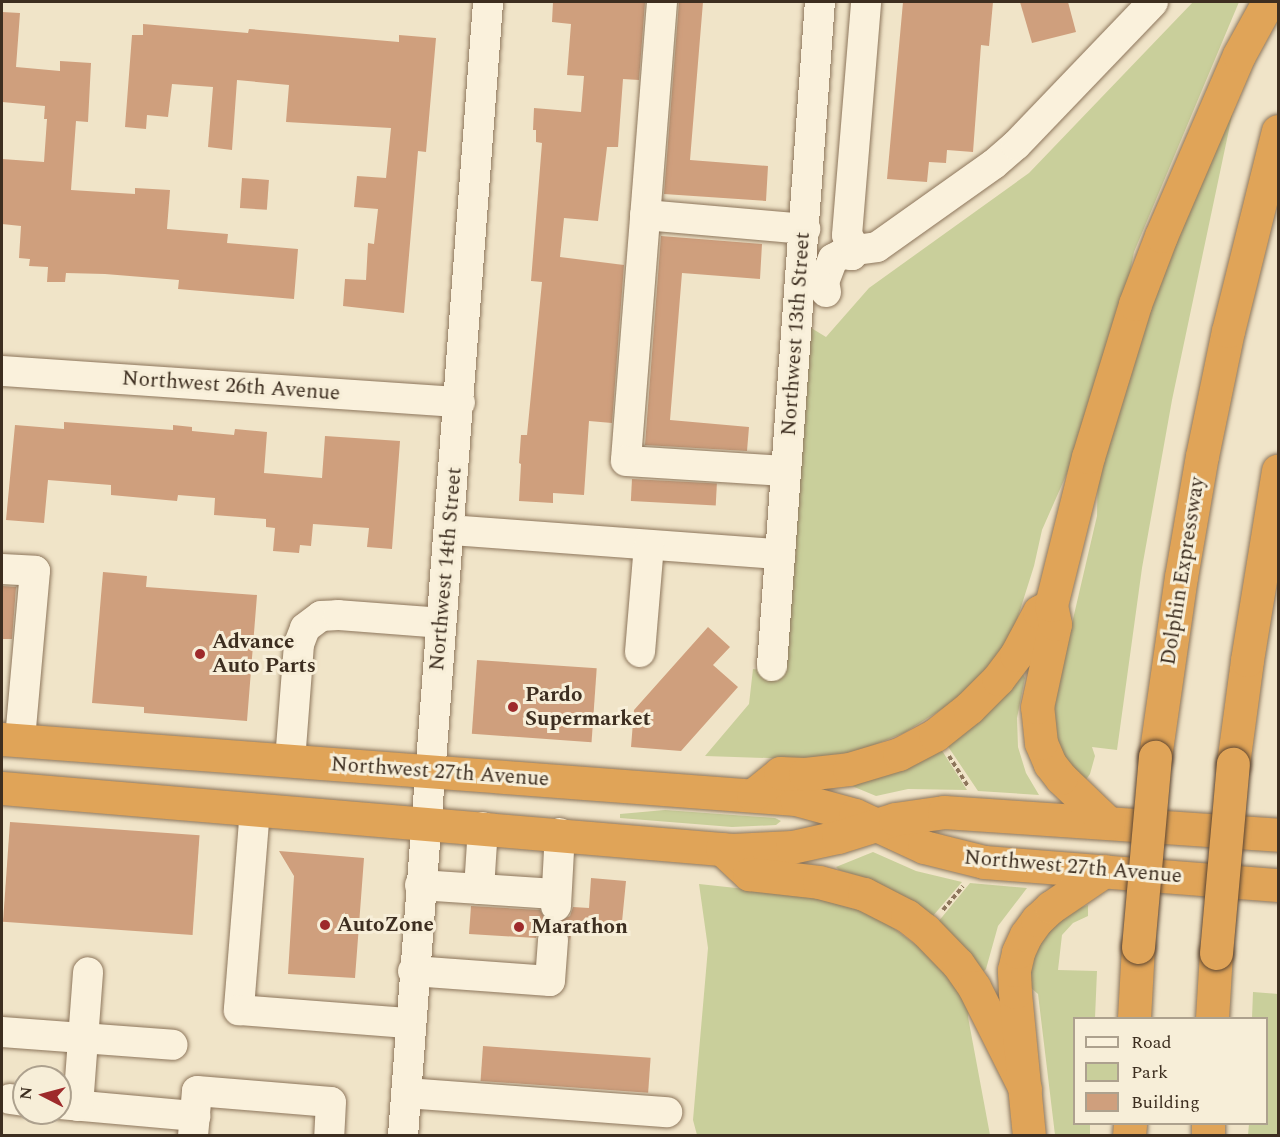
<!DOCTYPE html>
<html>
<head>
<meta charset="utf-8">
<style>
	body { margin:0 }
	#map { position:relative; width:1280px; height:1137px; overflow:hidden; background:#f0e4c8; font-family:Spectral,serif }
	div>[style] { position:absolute }
	.green>* { inset:0; background:#c9cf9b }
	.building>* { inset:0; background:#cf9f7d; transform-origin:0 0 }
	.path>* { height:4px; margin-top:-2px; transform-origin:0; background:repeating-linear-gradient(90deg,#8d765c 0 4.5px,transparent 0 7.5px) }
	.roads { filter:drop-shadow(0 0 2px #8d765c) drop-shadow(0 0 2px #8d765c) }
	.minor>* { height:30px; margin:-15px; padding:0 15px; transform-origin:15px; border-radius:15px; background:#faf1dc }
	.highway>* { height:33px; margin:-16.5px; padding:0 16.5px; transform-origin:16.5px; border-radius:16.5px; background:#e0a458 }
	.bridges { filter:drop-shadow(0 0 2px #5b4430) drop-shadow(0 0 2px #5b4430) }
	.highway-bridge>* { height:33px; margin:-16.5px; padding:0 16.5px; transform-origin:16.5px; border-radius:16.5px; background:#e0a458 }
	.dots>* { width:16px; height:16px; translate:-50% -50%; box-sizing:border-box; border:3px solid #f7eed8; border-radius:50% }
	span { translate:-50% -50%; white-space:nowrap; text-align:center; line-height:1.15; -webkit-text-stroke:6px #f7eed8; paint-order:stroke }
	.street-label { font-size:21px; color:#3d2e20 }
	.poi-label { font-size:21px; color:#3d2e20; font-weight:700 }
	.left { translate:0 -50%; text-align:left }
	.frame { position:absolute; inset:0; border:3px solid #3d2e20; pointer-events:none }
	.legend { position:absolute; left:1073px; top:1017px; width:195px; height:108px; box-sizing:border-box; background:#f7eed8; border:2px solid #ada18e; margin:0; padding:8px 10px; list-style:none; font-size:18px; color:#3d2e20 }
	.legend li { display:flex; align-items:center; gap:12px; height:30px }
	.legend b { width:30px; border:2px solid #ada18e }
	.north { position:absolute; left:12px; top:1065px; width:60px; height:60px; box-sizing:border-box; background:#f7eed8; border:2px solid #ada18e; border-radius:50%; rotate:276deg; font-size:16px; font-weight:700; line-height:24px; text-align:center; color:#3d2e20 }
	.north::after { content:''; display:block; margin:auto; width:21px; height:27px; background:#9e2a2b; clip-path:polygon(50% 0,100% 100%,50% 72%,0 100%) }
</style>
</head>
<body>
<div id="map">
	<div class="green">
		<i style="clip-path:polygon(1193px 2px,1239px 2px,1134px 252px,1129px 277px,1068px 471px,1042px 530px,1034px 566px,1010px 642px,977px 687px,904px 733px,856px 752px,798px 759px,705px 756px,749px 704px,753px 669px,782px 672px,808px 326px,826px 337px,869px 288px,1029px 173px)"></i>
		<i style="clip-path:polygon(1235px 101px,1172px 400px,1142px 568px,1117px 750px,1092px 747px,1095px 756px,1090px 774px,1085px 781px,1065px 760px,1057px 744px,1053px 705px,1097px 516px,1098px 465px,1145px 312px)"></i>
		<i style="clip-path:polygon(1023px 674px,1025px 678px,1017px 718px,1018px 747px,1026px 773px,1039px 795px,978px 791px,947px 745px,1019px 675px)"></i>
		<i style="clip-path:polygon(941px 749px,967px 790px,908px 789px,876px 796px,852px 786px,852px 784px,880px 777px,910px 765px)"></i>
		<i style="clip-path:polygon(665px 810px,775px 818px,781px 821px,776px 825px,732px 827px,620px 818px,620px 814px)"></i>
		<i style="clip-path:polygon(873px 852px,916px 871px,962px 882px,932px 917px,859px 876px,839px 870px,836px 867px)"></i>
		<i style="clip-path:polygon(970px 883px,1027px 888px,998px 926px,986px 969px,983px 972px,938px 922px)"></i>
		<i style="clip-path:polygon(699px 884px,809px 896px,865px 912px,892px 927px,916px 945px,922px 940px,971px 1000px,968px 1017px,990px 1135px,697px 1135px,693px 1120px,708px 948px)"></i>
		<i style="clip-path:polygon(1088px 905px,1088px 916px,1073px 923px,1062px 935px,1058px 970px,1097px 971px,1095px 1018px,1074px 1018px,1074px 1124px,1090px 1124px,1090px 1135px,1055px 1135px,1038px 994px,1030px 987px,1029px 977px,1032px 956px,1048px 929px,1073px 910px)"></i>
		<i style="clip-path:polygon(1253px 992px,1278px 994px,1278px 1135px,1248px 1135px,1249px 1124px,1266px 1124px,1266px 1018px,1252px 1018px)"></i>
	</div>
	<div class="building">
		<i style="clip-path:polygon(553px 2px,645px 2px,639px 80px,623px 79px,618px 147px,607px 147px,598px 221px,564px 218px,560px 257px,624px 265px,612px 423px,589px 421px,584px 495px,553px 493px,553px 503px,519px 501px,521px 464px,519px 463px,521px 435px,527px 435px,542px 282px,531px 281px,542px 143px,536px 142px,536px 130px,533px 130px,534px 108px,581px 112px,584px 76px,567px 75px,571px 24px,552px 22px)"></i>
		<i style="clip-path:polygon(679px 2px,703px 2px,690px 160px,768px 166px,766px 201px,664px 194px)"></i>
		<i style="clip-path:polygon(903px 2px,993px 2px,989px 46px,981px 45px,973px 152px,947px 150px,946px 163px,929px 162px,927px 182px,887px 179px)"></i>
		<i style="clip-path:polygon(1020px 2px,1068px 2px,1076px 32px,1032px 43px)"></i>
		<i style="clip-path:polygon(2px 12px,20px 13px,16px 67px,60px 71px,60px 61px,91px 63px,88px 122px,76px 121px,71px 190px,135px 194px,135px 188px,170px 190px,167px 229px,228px 234px,227px 243px,298px 249px,294px 299px,178px 289px,179px 280px,105px 274px,66px 273px,65px 282px,47px 282px,48px 267px,29px 266px,30px 259px,19px 258px,21px 226px,2px 224px,2px 159px,44px 162px,47px 119px,44px 119px,45px 106px,2px 102px)"></i>
		<i style="clip-path:polygon(143px 24px,248px 33px,249px 29px,399px 42px,399px 35px,436px 38px,426px 152px,418px 151px,404px 313px,343px 306px,345px 279px,366px 280px,368px 243px,374px 244px,378px 209px,354px 207px,357px 176px,386px 178px,391px 128px,286px 122px,289px 85px,237px 80px,232px 150px,208px 147px,213px 87px,172px 84px,168px 117px,147px 115px,146px 129px,125px 127px,132px 35px,143px 35px)"></i>
		<i style="left:242px;top:178px;width:27px;height:30px;rotate:4deg"></i>
		<i style="clip-path:polygon(661px 236px,762px 244px,760px 279px,682px 273px,670px 420px,749px 427px,747px 451px,645px 445px)"></i>
		<i style="clip-path:polygon(64px 422px,173px 430px,173px 425px,192px 427px,192px 431px,234px 435px,235px 429px,267px 432px,264px 473px,322px 478px,325px 436px,400px 441px,392px 549px,367px 547px,369px 528px,313px 524px,311px 546px,300px 545px,299px 553px,273px 551px,275px 528px,266px 527px,266px 519px,214px 515px,215px 498px,178px 495px,177px 501px,111px 495px,111px 485px,48px 480px,44px 523px,6px 520px,15px 425px,64px 429px)"></i>
		<i style="left:632px;top:479px;width:85px;height:22px;rotate:3deg"></i>
		<i style="clip-path:polygon(103px 572px,147px 576px,146px 587px,257px 595px,247px 721px,144px 713px,144px 707px,92px 703px)"></i>
		<i style="clip-path:polygon(2px 586px,16px 587px,12px 639px,2px 639px)"></i>
		<i style="clip-path:polygon(708px 627px,730px 647px,713px 665px,738px 687px,681px 751px,631px 747px,634px 710px)"></i>
		<i style="left:477px;top:660px;width:120px;height:74px;rotate:4deg"></i>
		<i style="left:10px;top:822px;width:190px;height:100px;rotate:4deg"></i>
		<i style="clip-path:polygon(279px 851px,364px 858px,355px 978px,288px 974px,294px 876px)"></i>
		<i style="clip-path:polygon(591px 878px,626px 881px,621px 932px,572px 929px,570px 941px,568px 932px,556px 923px,570px 916px,573px 907px,589px 908px)"></i>
		<i style="clip-path:polygon(471px 906px,540px 910px,546px 920px,554px 923px,539px 930px,536px 938px,469px 934px)"></i>
		<i style="left:483px;top:1046px;width:168px;height:35px;rotate:4deg"></i>
	</div>
	<div class="path">
		<i style="left:949px;top:756px;width:36px;rotate:58deg"></i>
		<i style="left:943px;top:910px;width:31px;rotate:-50deg"></i>
	</div>
	<div class="roads">
		<div class="minor">
			<i style="left:662px;top:2px;width:460px;rotate:94.5deg"></i>
			<i style="left:626px;top:461px;width:160px;rotate:3.6deg"></i>
			<i style="left:645px;top:215px;width:161px;rotate:5deg"></i>
			<i style="left:856px;top:250px;width:17px;rotate:-121deg"></i>
			<i style="left:847px;top:235px;width:234px;rotate:-85.3deg"></i>
			<i style="left:826px;top:292px;width:10px;rotate:-101deg"></i>
			<i style="left:824px;top:282px;width:25px;rotate:-69deg"></i>
			<i style="left:833px;top:259px;width:10px;rotate:-29deg"></i>
			<i style="left:842px;top:254px;width:10px;rotate:6deg"></i>
			<i style="left:852px;top:255px;width:6px;rotate:-51deg"></i>
			<i style="left:856px;top:250px;width:21px;rotate:-8deg"></i>
			<i style="left:877px;top:247px;width:143px;rotate:-35.4deg"></i>
			<i style="left:994px;top:164px;width:29px;rotate:-41deg"></i>
			<i style="left:1016px;top:145px;width:198px;rotate:-46.2deg"></i>
			<i style="left:2px;top:371px;width:459px;rotate:3.9deg"></i>
			<i style="left:450px;top:530px;width:331px;rotate:4.2deg"></i>
			<i style="left:2px;top:569px;width:33px;rotate:3deg"></i>
			<i style="left:35px;top:571px;width:170px;rotate:95.1deg"></i>
			<i style="left:640px;top:652px;width:107px;rotate:-85.2deg"></i>
			<i style="left:772px;top:666px;width:666px;rotate:-85.87deg"></i>
			<i style="left:290px;top:761px;width:117px;rotate:-85.6deg"></i>
			<i style="left:299px;top:644px;width:17px;rotate:-69deg"></i>
			<i style="left:305px;top:628px;width:20px;rotate:-37deg"></i>
			<i style="left:321px;top:616px;width:17px;rotate:-3deg"></i>
			<i style="left:338px;top:615px;width:103px;rotate:4.4deg"></i>
			<i style="left:255px;top:809px;width:202px;rotate:94.6deg"></i>
			<i style="left:239px;top:1010px;width:170px;rotate:4.4deg"></i>
			<i style="left:420px;top:885px;width:135px;rotate:3.8deg"></i>
			<i style="left:479px;top:889px;width:62px;rotate:-86.3deg"></i>
			<i style="left:556px;top:906px;width:73px;rotate:-86.9deg"></i>
			<i style="left:413px;top:971px;width:137px;rotate:4.2deg"></i>
			<i style="left:550px;top:981px;width:41px;rotate:-85.8deg"></i>
			<i style="left:2px;top:1032px;width:171px;rotate:4.3deg"></i>
			<i style="left:406px;top:1093px;width:262px;rotate:4.2deg"></i>
			<i style="left:10px;top:1099px;width:14px;rotate:8deg"></i>
			<i style="left:60px;top:1104px;width:136px;rotate:5.1deg"></i>
			<i style="left:78px;top:1106px;width:134px;rotate:-85.7deg"></i>
			<i style="left:193px;top:1136px;width:45px;rotate:-84.9deg"></i>
			<i style="left:197px;top:1091px;width:134px;rotate:4.7deg"></i>
			<i style="left:331px;top:1102px;width:34px;rotate:93deg"></i>
			<i style="left:403px;top:1136px;width:1137px;rotate:-85.71deg"></i>
		</div>
		<div class="highway">
			<i style="left:2px;top:739px;width:796px;rotate:4.32deg"></i>
			<i style="left:796px;top:799px;width:61px;rotate:15.2deg"></i>
			<i style="left:855px;top:815px;width:76px;rotate:24.9deg"></i>
			<i style="left:924px;top:847px;width:62px;rotate:14deg"></i>
			<i style="left:984px;top:862px;width:295px;rotate:4.5deg"></i>
			<i style="left:1155px;top:757px;width:182px;rotate:-81.8deg"></i>
			<i style="left:1181px;top:577px;width:123px;rotate:-80.2deg"></i>
			<i style="left:1202px;top:456px;width:128px;rotate:-78.3deg"></i>
			<i style="left:1228px;top:331px;width:206px;rotate:-76deg"></i>
			<i style="left:1233px;top:764px;width:105px;rotate:-82.3deg"></i>
			<i style="left:1247px;top:660px;width:192px;rotate:-80.7deg"></i>
			<i style="left:2px;top:788px;width:733px;rotate:4.85deg"></i>
			<i style="left:732px;top:850px;width:60px;rotate:-2.9deg"></i>
			<i style="left:792px;top:847px;width:47px;rotate:-12.3deg"></i>
			<i style="left:838px;top:837px;width:60px;rotate:-17.5deg"></i>
			<i style="left:895px;top:819px;width:49px;rotate:-8.1deg"></i>
			<i style="left:944px;top:812px;width:335px;rotate:3.9deg"></i>
			<i style="left:753px;top:795px;width:35px;rotate:-39deg"></i>
			<i style="left:780px;top:773px;width:25px;rotate:2deg"></i>
			<i style="left:805px;top:774px;width:44px;rotate:-6.5deg"></i>
			<i style="left:849px;top:769px;width:52px;rotate:-16.7deg"></i>
			<i style="left:899px;top:754px;width:41px;rotate:-27.8deg"></i>
			<i style="left:935px;top:735px;width:43px;rotate:-38.5deg"></i>
			<i style="left:969px;top:708px;width:41px;rotate:-45deg"></i>
			<i style="left:998px;top:679px;width:30px;rotate:-53deg"></i>
			<i style="left:1016px;top:655px;width:49px;rotate:-61.9deg"></i>
			<i style="left:1039px;top:612px;width:14px;rotate:-30deg"></i>
			<i style="left:1108px;top:823px;width:65px;rotate:-136.2deg"></i>
			<i style="left:1061px;top:778px;width:18px;rotate:-128deg"></i>
			<i style="left:1050px;top:764px;width:23px;rotate:-113deg"></i>
			<i style="left:1041px;top:743px;width:36px;rotate:-96deg"></i>
			<i style="left:1037px;top:707px;width:85px;rotate:-77.8deg"></i>
			<i style="left:1055px;top:624px;width:19px;rotate:-102deg"></i>
			<i style="left:1051px;top:605px;width:153px;rotate:-76deg"></i>
			<i style="left:1088px;top:457px;width:160px;rotate:-72.9deg"></i>
			<i style="left:1135px;top:304px;width:73px;rotate:-69.1deg"></i>
			<i style="left:1161px;top:236px;width:197px;rotate:-66.7deg"></i>
			<i style="left:1239px;top:55px;width:60px;rotate:-61.3deg"></i>
			<i style="left:722px;top:849px;width:37px;rotate:43deg"></i>
			<i style="left:749px;top:874px;width:70px;rotate:6.5deg"></i>
			<i style="left:819px;top:882px;width:47px;rotate:14.9deg"></i>
			<i style="left:864px;top:894px;width:48px;rotate:27.1deg"></i>
			<i style="left:907px;top:916px;width:23px;rotate:38deg"></i>
			<i style="left:925px;top:930px;width:47px;rotate:45.9deg"></i>
			<i style="left:958px;top:964px;width:28px;rotate:55deg"></i>
			<i style="left:974px;top:987px;width:114px;rotate:63.4deg"></i>
			<i style="left:1134px;top:1018px;width:71px;rotate:-86.8deg"></i>
			<i style="left:1212px;top:1018px;width:65px;rotate:-86.5deg"></i>
			<i style="left:1029px;top:1136px;width:145px;rotate:-95.6deg"></i>
			<i style="left:1015px;top:992px;width:22px;rotate:-93deg"></i>
			<i style="left:1014px;top:970px;width:18px;rotate:-77deg"></i>
			<i style="left:1018px;top:952px;width:19px;rotate:-65deg"></i>
			<i style="left:1026px;top:935px;width:19px;rotate:-54deg"></i>
			<i style="left:1037px;top:920px;width:19px;rotate:-43deg"></i>
			<i style="left:1051px;top:907px;width:64px;rotate:-34.2deg"></i>
			<i style="left:1129px;top:1136px;width:12px;rotate:-85deg"></i>
			<i style="left:1208px;top:1136px;width:12px;rotate:-90deg"></i>
		</div>
	</div>
	<div class="bridges">
		<div class="highway-bridge">
			<i style="left:1138px;top:947px;width:191px;rotate:-84.9deg"></i>
			<i style="left:1216px;top:953px;width:190px;rotate:-84.9deg"></i>
		</div>
	</div>
	<div class="dots">
		<i style="left:200px;top:654px;background:#9e2a2b"></i>
		<i style="left:513px;top:707px;background:#9e2a2b"></i>
		<i style="left:325px;top:925px;background:#9e2a2b"></i>
		<i style="left:519px;top:927px;background:#9e2a2b"></i>
	</div>
	<div class="street-label">
		<span style="left:796px;top:334px;rotate:-86deg">Northwest 13th Street</span>
		<span style="left:231px;top:386px;rotate:4deg">Northwest 26th Avenue</span>
		<span style="left:446px;top:569px;rotate:-85deg">Northwest 14th Street</span>
		<span style="left:1183px;top:571px;rotate:-81deg">Dolphin Expressway</span>
		<span style="left:440px;top:772px;rotate:4deg">Northwest 27th Avenue</span>
		<span style="left:1073px;top:867px;rotate:5deg">Northwest 27th Avenue</span>
	</div>
	<div class="poi-label">
		<span class="left" style="left:212px;top:654px">Advance<br>Auto Parts</span>
		<span class="left" style="left:525px;top:707px">Pardo<br>Supermarket</span>
		<span class="left" style="left:337px;top:925px">AutoZone</span>
		<span class="left" style="left:531px;top:927px">Marathon</span>
	</div>
	<div class="frame"></div>
	<ul class="legend">
	<li><b style="height:8px;background:#faf1dc"></b>Road</li>
	<li><b style="height:16px;background:#c9cf9b"></b>Park</li>
	<li><b style="height:16px;background:#cf9f7d"></b>Building</li>
	</ul>
	<div class="north">N</div>
</div>
</body>
</html>
